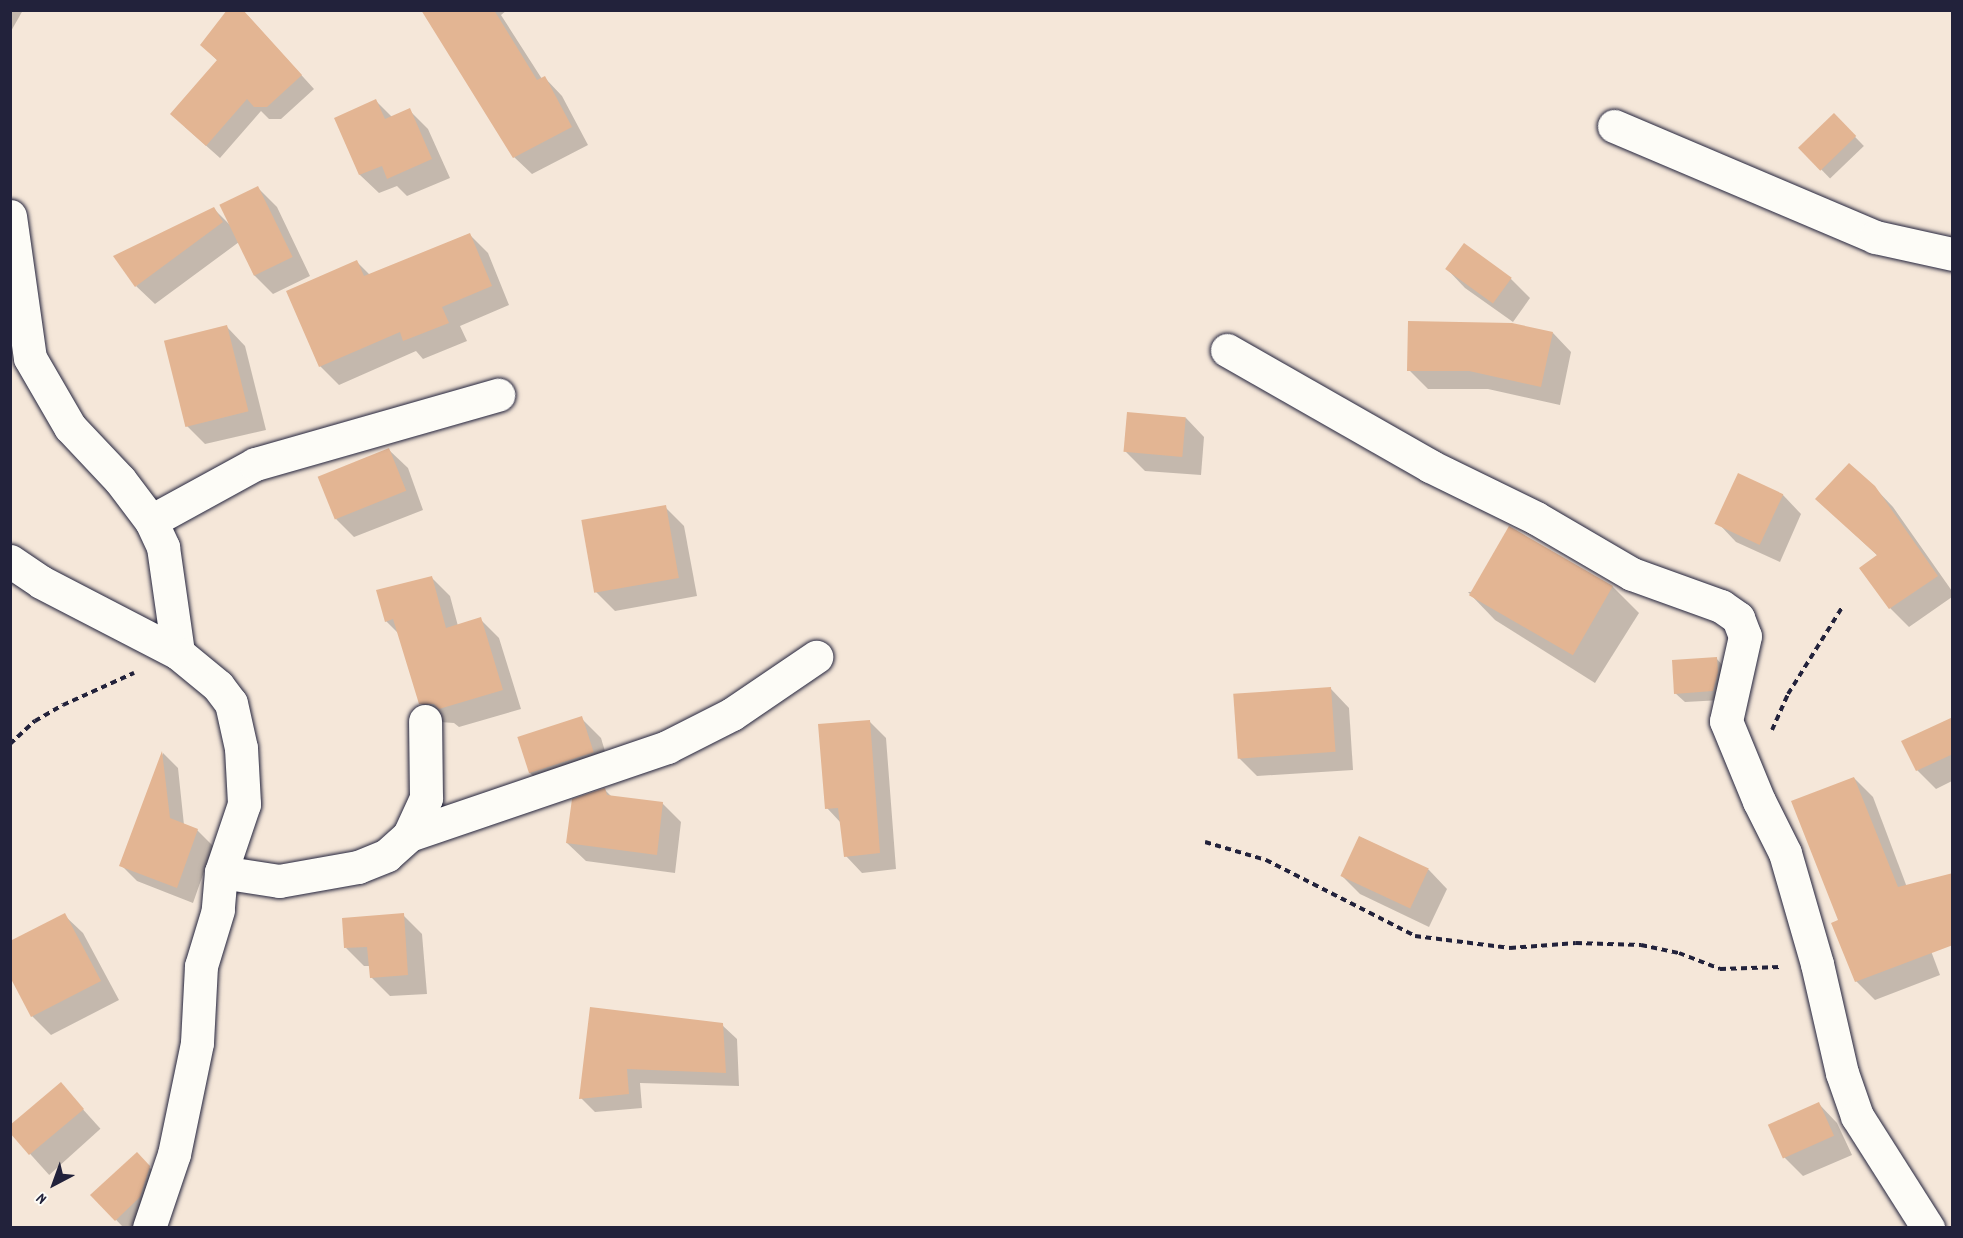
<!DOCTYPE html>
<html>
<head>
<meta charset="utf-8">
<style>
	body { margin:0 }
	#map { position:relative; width:1963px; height:1238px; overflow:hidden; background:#f5e7d9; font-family:Dekko,sans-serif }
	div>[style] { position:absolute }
	.shadow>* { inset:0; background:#0003; transform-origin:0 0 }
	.building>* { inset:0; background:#e3b593; transform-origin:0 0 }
	.path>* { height:4px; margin-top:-2px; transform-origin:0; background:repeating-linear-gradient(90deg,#22223b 0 6px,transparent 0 10.5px) }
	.roads { filter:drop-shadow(0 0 2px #22223b) drop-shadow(0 0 2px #22223b) }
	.minor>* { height:33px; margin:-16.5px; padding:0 16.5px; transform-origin:16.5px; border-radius:16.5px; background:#fdfcf7 }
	span { translate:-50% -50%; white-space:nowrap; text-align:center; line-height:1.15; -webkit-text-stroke:5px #fdfcf7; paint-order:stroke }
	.frame { position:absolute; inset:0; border:12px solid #22223b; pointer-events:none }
	.north { position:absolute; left:24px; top:1154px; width:60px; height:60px; -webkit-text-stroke:4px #fdfcf7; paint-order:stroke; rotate:221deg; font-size:16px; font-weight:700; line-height:24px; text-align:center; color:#22223b }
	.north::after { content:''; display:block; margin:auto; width:21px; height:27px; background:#22223b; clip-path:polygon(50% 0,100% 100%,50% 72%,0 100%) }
</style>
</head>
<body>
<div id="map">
	<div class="shadow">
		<i style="clip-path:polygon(10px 10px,23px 10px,10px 33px)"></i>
		<i style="clip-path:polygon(423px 10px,507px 10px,501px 15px,542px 79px,545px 78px,562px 96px,588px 145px,532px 174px,514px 157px)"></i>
		<i style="clip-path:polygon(248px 16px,314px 89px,281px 119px,269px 119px,261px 111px,220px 158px,185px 127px,218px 61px,202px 45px)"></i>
		<i style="clip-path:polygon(376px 101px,392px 117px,409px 110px,428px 129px,450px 178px,407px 196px,397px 186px,379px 193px,360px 175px,336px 119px)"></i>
		<i style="left:1834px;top:115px;width:43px;height:47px;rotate:46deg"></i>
		<i style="clip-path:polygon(258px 188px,277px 207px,310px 276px,273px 294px,254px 275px,239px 242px,155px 304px,136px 286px,214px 209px,230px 225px)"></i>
		<i style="clip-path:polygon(469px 234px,488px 253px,509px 305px,460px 326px,467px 341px,423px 359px,416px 351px,339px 385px,320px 366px,357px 262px,370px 275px)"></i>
		<i style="clip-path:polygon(1464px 245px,1511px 279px,1530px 298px,1513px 322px,1465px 288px,1447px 269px)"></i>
		<i style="clip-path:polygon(227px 327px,245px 346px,266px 430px,205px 444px,187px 426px)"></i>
		<i style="clip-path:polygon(1553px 333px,1571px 352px,1560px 405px,1488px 389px,1428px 389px,1409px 370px)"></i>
		<i style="clip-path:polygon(1186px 418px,1204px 437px,1201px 475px,1145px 471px,1126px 452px)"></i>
		<i style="clip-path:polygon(389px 450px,408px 468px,423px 510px,354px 537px,335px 518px)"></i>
		<i style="clip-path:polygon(1739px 475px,1783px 495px,1801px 514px,1780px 562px,1736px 542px,1718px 523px)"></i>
		<i style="clip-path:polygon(1874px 487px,1893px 507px,1952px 591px,1952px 597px,1909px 627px,1890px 608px,1861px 568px,1878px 556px,1817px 499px)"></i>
		<i style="clip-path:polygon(665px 507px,684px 526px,697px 596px,615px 611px,596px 592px)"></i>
		<i style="clip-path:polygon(431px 577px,450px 596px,458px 626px,480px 619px,499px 638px,521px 709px,459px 727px,454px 723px,439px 722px,420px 703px,399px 634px,386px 621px)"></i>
		<i style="clip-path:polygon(1612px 586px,1639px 613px,1595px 683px,1495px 620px,1468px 592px)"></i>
		<i style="clip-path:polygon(1716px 658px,1725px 668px,1722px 700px,1685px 702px,1675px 693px)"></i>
		<i style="clip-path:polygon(1331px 689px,1349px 708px,1353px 770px,1257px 776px,1238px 757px)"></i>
		<i style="clip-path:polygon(1952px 718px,1952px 781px,1936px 789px,1917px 770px)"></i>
		<i style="clip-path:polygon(582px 719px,601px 738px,611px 771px,548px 791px,529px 772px)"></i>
		<i style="clip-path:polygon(869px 721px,886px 738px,896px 869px,862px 873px,846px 856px,841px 823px,827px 808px)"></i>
		<i style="clip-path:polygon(163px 753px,178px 768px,184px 825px,197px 830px,213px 846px,193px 903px,137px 881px,121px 865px)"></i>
		<i style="clip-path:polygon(1854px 778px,1873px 797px,1940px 975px,1875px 1000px,1856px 981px,1840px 921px)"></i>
		<i style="clip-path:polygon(605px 790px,612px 797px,662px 803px,681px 822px,675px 873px,586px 861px,567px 843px)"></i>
		<i style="clip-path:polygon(1360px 837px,1429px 870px,1447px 889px,1429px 927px,1360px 894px,1342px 876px)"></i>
		<i style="clip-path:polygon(64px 915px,83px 933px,119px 1000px,51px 1035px,32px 1016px)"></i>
		<i style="clip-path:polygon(403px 915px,422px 934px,427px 994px,390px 996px,371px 977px,370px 966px,364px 966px,346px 948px)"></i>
		<i style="clip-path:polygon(591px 1009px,722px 1025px,737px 1039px,739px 1086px,640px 1083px,642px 1108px,595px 1112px,581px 1098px)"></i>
		<i style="left:61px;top:1085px;width:59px;height:69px;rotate:48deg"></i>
		<i style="clip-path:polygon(1819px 1104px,1837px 1123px,1852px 1155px,1803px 1176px,1784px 1157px)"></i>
		<i style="clip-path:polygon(136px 1154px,168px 1186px,146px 1228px,124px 1228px,92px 1195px)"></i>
	</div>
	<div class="building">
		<i style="clip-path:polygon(227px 10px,243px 10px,302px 75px,267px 107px,254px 107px,247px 99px,206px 146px,170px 114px,217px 60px,200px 45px)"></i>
		<i style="clip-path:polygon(421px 10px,494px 10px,537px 80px,545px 76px,572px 127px,513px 158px)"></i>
		<i style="clip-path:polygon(376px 99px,385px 119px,410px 108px,432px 159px,387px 179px,382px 166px,359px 175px,334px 118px)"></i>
		<i style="left:1834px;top:113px;width:32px;height:50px;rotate:46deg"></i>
		<i style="left:258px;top:186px;width:79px;height:43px;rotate:64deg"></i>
		<i style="clip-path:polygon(214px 207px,223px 222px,135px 287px,113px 256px)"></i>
		<i style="clip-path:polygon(470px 233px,492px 286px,442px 307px,449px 323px,403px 341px,400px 332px,319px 367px,286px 291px,357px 260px,364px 276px)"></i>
		<i style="left:1464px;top:243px;width:59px;height:32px;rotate:36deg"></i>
		<i style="clip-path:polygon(1408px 321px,1512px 323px,1553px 332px,1541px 387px,1469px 371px,1407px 371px)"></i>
		<i style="left:227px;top:325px;width:89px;height:65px;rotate:76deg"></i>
		<i style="left:1127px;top:412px;width:59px;height:40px;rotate:5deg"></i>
		<i style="left:389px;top:448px;width:46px;height:77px;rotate:68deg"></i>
		<i style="clip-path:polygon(1849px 463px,1875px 486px,1938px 576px,1889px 609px,1859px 568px,1877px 555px,1815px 499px)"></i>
		<i style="left:1738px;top:473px;width:50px;height:56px;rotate:25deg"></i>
		<i style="left:666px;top:505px;width:74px;height:86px;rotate:80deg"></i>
		<i style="left:1509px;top:526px;width:120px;height:80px;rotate:30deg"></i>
		<i style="clip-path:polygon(432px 576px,446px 628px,481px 617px,503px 690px,439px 709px,434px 704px,419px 704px,393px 619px,385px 622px,376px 590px)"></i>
		<i style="clip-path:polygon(1717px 657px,1718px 672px,1713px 691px,1674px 694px,1672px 660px)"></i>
		<i style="left:1331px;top:687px;width:65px;height:98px;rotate:86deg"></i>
		<i style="left:582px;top:716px;width:38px;height:68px;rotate:72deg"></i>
		<i style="clip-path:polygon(1953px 717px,1953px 754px,1916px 771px,1901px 741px)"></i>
		<i style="clip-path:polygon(870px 720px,880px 853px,844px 857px,838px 808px,825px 809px,818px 724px)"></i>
		<i style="clip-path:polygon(162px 751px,170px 818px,198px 829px,177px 888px,119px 866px)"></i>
		<i style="clip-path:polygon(1854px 777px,1898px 887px,1953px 873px,1953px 945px,1855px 982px,1831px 923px,1838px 920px,1791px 801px)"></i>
		<i style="clip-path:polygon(605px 788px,607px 795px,663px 802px,657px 855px,566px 843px,572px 799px)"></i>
		<i style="left:1359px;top:836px;width:77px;height:44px;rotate:25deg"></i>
		<i style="clip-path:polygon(65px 913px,101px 981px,31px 1017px,10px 977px,10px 941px)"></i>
		<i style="clip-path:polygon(404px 913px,408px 975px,370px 978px,367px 947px,344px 948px,342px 918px)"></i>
		<i style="clip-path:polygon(590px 1007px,723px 1023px,726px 1073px,627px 1069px,629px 1094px,579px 1099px)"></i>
		<i style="clip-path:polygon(61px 1082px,84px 1109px,29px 1155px,10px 1133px,10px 1125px)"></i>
		<i style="left:1819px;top:1102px;width:37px;height:56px;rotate:66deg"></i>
		<i style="clip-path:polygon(137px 1152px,150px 1166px,140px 1197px,115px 1221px,90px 1195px)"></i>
	</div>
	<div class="path">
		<i style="left:1772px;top:730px;width:39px;rotate:-66deg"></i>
		<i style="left:1788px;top:694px;width:104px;rotate:-58deg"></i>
		<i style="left:10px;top:744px;width:34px;rotate:-43deg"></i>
		<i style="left:35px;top:721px;width:32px;rotate:-30deg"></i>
		<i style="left:63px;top:705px;width:78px;rotate:-24.3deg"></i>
		<i style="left:1205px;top:842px;width:64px;rotate:16.4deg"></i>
		<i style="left:1266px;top:860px;width:167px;rotate:27deg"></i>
		<i style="left:1415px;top:936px;width:96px;rotate:7.2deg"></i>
		<i style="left:1510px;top:948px;width:66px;rotate:-4.3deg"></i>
		<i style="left:1576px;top:943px;width:65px;rotate:1.8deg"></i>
		<i style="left:1641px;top:945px;width:39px;rotate:12deg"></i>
		<i style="left:1679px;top:953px;width:44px;rotate:21.3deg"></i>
		<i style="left:1720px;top:969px;width:60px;rotate:-1.9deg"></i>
	</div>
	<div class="roads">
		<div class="minor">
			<i style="left:1614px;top:126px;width:284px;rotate:23deg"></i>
			<i style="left:1875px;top:237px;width:79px;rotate:12.4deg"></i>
			<i style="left:10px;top:216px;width:143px;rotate:82deg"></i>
			<i style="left:30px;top:358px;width:80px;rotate:59.9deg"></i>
			<i style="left:70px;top:427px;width:73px;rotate:46.7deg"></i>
			<i style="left:120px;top:480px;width:51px;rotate:52.9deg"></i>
			<i style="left:151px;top:521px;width:29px;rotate:65deg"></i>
			<i style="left:163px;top:547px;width:107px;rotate:81.9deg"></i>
			<i style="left:1227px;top:350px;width:234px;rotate:29.7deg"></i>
			<i style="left:1430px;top:466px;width:118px;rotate:26.1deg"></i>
			<i style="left:1536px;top:518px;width:111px;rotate:30.3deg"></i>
			<i style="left:1632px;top:574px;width:95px;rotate:19.8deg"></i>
			<i style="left:1721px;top:606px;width:21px;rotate:35deg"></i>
			<i style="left:1738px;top:618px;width:19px;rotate:69deg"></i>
			<i style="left:1745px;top:636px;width:87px;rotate:102.6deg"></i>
			<i style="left:1726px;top:721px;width:87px;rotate:67.6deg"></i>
			<i style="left:1759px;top:801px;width:58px;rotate:63.4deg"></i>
			<i style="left:1785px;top:853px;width:116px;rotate:73.9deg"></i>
			<i style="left:1817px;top:964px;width:112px;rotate:77.1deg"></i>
			<i style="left:1842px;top:1073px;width:46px;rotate:70.8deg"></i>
			<i style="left:1857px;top:1116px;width:133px;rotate:57.6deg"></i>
			<i style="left:151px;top:521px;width:119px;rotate:-28.7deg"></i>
			<i style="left:255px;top:464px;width:253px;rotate:-15.9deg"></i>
			<i style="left:10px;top:561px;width:37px;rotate:34deg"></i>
			<i style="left:41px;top:582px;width:154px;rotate:27.4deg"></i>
			<i style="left:178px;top:653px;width:52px;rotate:39.5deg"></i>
			<i style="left:218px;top:686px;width:21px;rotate:53deg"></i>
			<i style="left:231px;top:703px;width:46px;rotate:77.5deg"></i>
			<i style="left:241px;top:748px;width:56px;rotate:86.9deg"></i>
			<i style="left:244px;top:804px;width:72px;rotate:108.7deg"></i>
			<i style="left:221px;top:872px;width:38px;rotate:95deg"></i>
			<i style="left:218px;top:910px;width:59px;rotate:106.9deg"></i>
			<i style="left:201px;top:966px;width:77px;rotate:93deg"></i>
			<i style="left:197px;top:1043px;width:113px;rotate:101.7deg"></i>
			<i style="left:174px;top:1154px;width:78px;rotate:108.7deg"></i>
			<i style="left:409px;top:835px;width:273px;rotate:-18.8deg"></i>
			<i style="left:667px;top:747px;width:73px;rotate:-26.9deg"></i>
			<i style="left:732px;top:714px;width:102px;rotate:-34.2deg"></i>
			<i style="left:221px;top:872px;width:59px;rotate:8.8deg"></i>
			<i style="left:279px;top:881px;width:80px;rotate:-10deg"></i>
			<i style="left:358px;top:867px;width:31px;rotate:-22deg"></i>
			<i style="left:387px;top:855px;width:30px;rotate:-42deg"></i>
			<i style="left:409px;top:835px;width:41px;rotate:-65.3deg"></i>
			<i style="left:426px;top:798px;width:77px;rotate:-90.7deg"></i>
		</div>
	</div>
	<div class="frame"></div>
	<div class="north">N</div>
</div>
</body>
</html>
